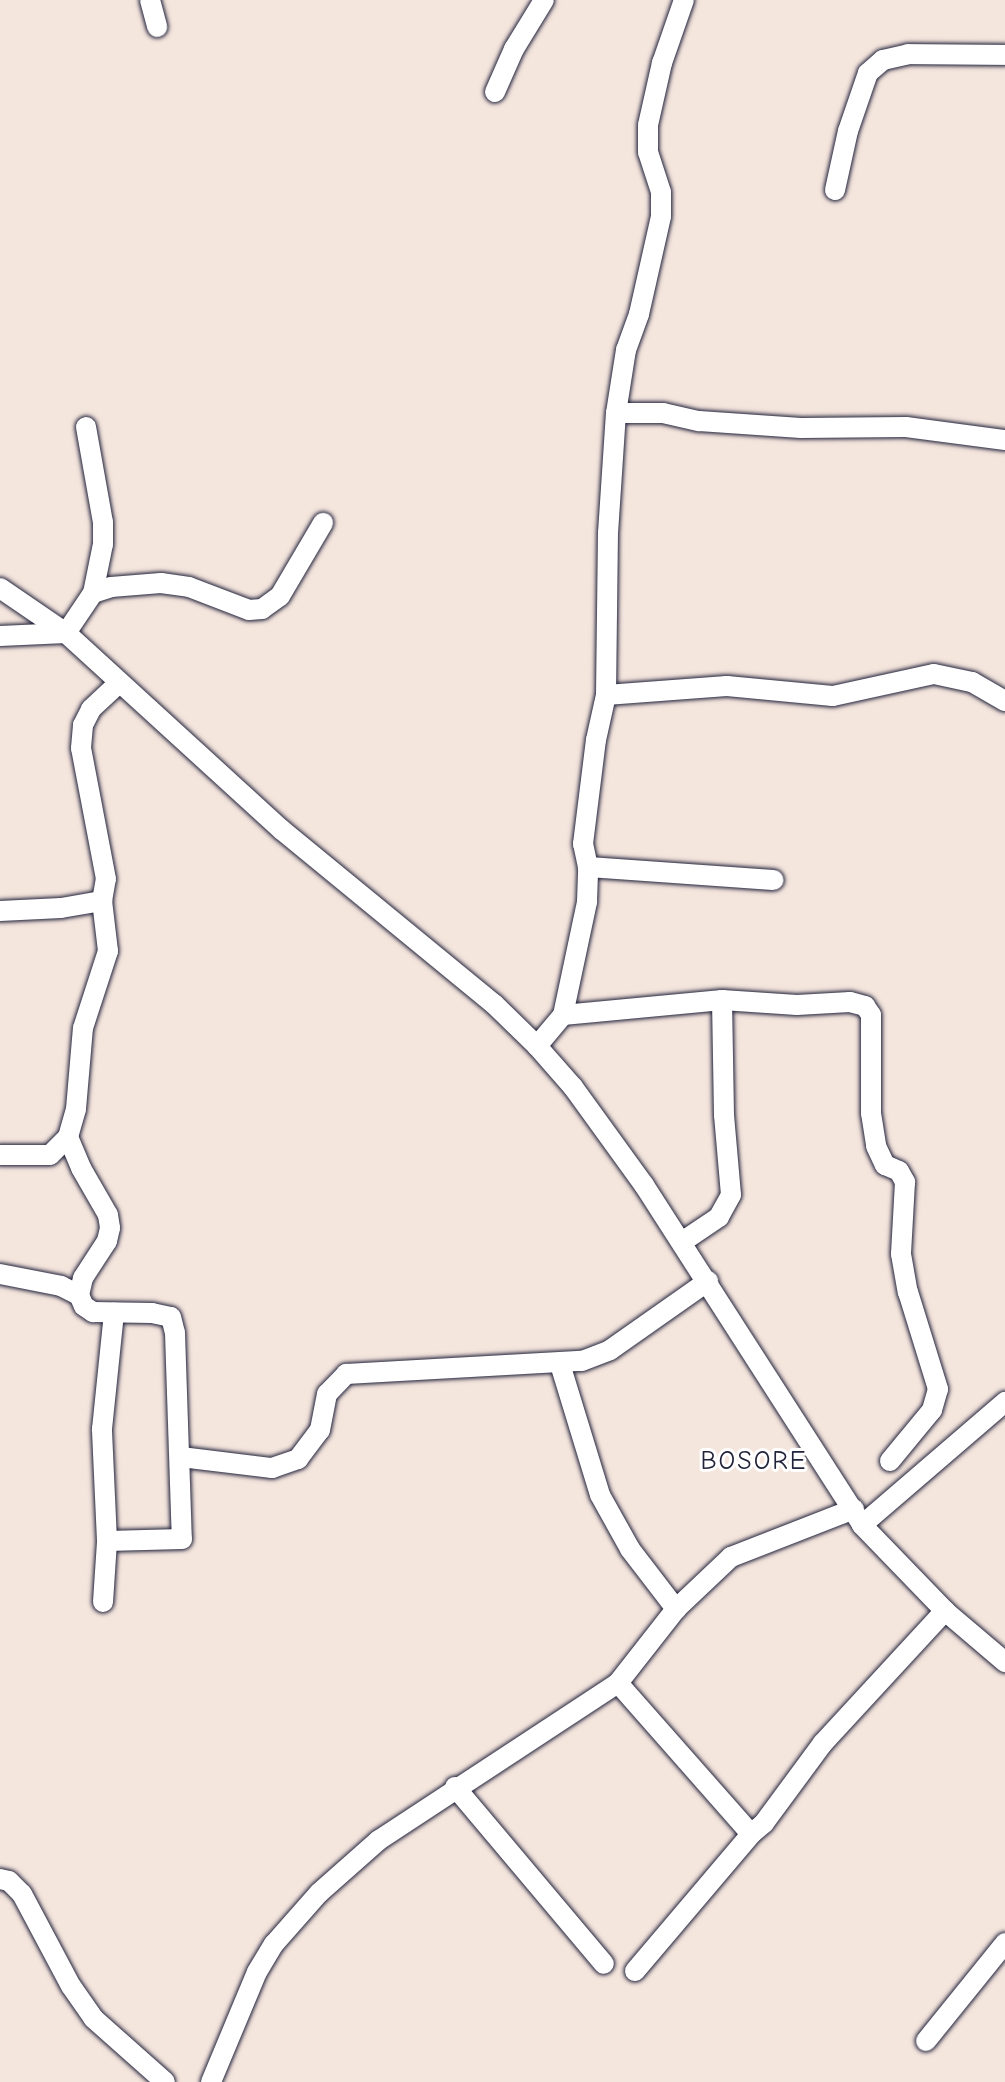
<!DOCTYPE html>
<html>
<head>
<meta charset="utf-8">
<style>
	body { margin:0 }
	#map { position:relative; width:1005px; height:2082px; overflow:hidden; background:#f4e5dd; font-family:"Comic Neue",sans-serif }
	div>[style] { position:absolute }
	.roads { filter:drop-shadow(0 0 2px #22223b) drop-shadow(0 0 2px #22223b) }
	.minor>* { height:20px; margin:-10px; padding:0 10px; transform-origin:10px; border-radius:10px; background:#fff }
	span { translate:-50% -50%; white-space:nowrap; text-align:center; line-height:1.15; -webkit-text-stroke:6px #fff; paint-order:stroke }
	.quarter-label { font-size:26px; color:#22223b; letter-spacing:2px }
</style>
</head>
<body>
<div id="map">
	<div class="roads">
		<div class="minor">
			<i style="left:150px;top:0;width:28px;rotate:75deg"></i>
			<i style="left:495px;top:92px;width:47px;rotate:-66.2deg"></i>
			<i style="left:514px;top:49px;width:57px;rotate:-58.5deg"></i>
			<i style="left:835px;top:190px;width:60px;rotate:-77.6deg"></i>
			<i style="left:848px;top:131px;width:61px;rotate:-71deg"></i>
			<i style="left:868px;top:73px;width:20px;rotate:-41deg"></i>
			<i style="left:883px;top:60px;width:26px;rotate:-13deg"></i>
			<i style="left:908px;top:54px;width:97px;rotate:0.6deg"></i>
			<i style="left:616px;top:413px;width:64px;rotate:-81deg"></i>
			<i style="left:626px;top:350px;width:38px;rotate:-70deg"></i>
			<i style="left:639px;top:314px;width:100px;rotate:-77.3deg"></i>
			<i style="left:661px;top:216px;width:24px;rotate:-90deg"></i>
			<i style="left:661px;top:192px;width:42px;rotate:-108deg"></i>
			<i style="left:648px;top:152px;width:27px;rotate:-90deg"></i>
			<i style="left:648px;top:125px;width:64px;rotate:-77.3deg"></i>
			<i style="left:662px;top:63px;width:67px;rotate:-70.8deg"></i>
			<i style="left:86px;top:427px;width:97px;rotate:79.9deg"></i>
			<i style="left:103px;top:522px;width:22px;rotate:90deg"></i>
			<i style="left:103px;top:544px;width:50px;rotate:101.5deg"></i>
			<i style="left:0;top:588px;width:80px;rotate:34.3deg"></i>
			<i style="left:66px;top:633px;width:292px;rotate:42.4deg"></i>
			<i style="left:282px;top:830px;width:274px;rotate:39.4deg"></i>
			<i style="left:494px;top:1004px;width:60px;rotate:44.3deg"></i>
			<i style="left:537px;top:1046px;width:55px;rotate:48.7deg"></i>
			<i style="left:573px;top:1087px;width:121px;rotate:54.1deg"></i>
			<i style="left:644px;top:1185px;width:404px;rotate:57.3deg"></i>
			<i style="left:862px;top:1525px;width:120px;rotate:46deg"></i>
			<i style="left:945px;top:1611px;width:79px;rotate:40.4deg"></i>
			<i style="left:0;top:636px;width:66px;rotate:-2.6deg"></i>
			<i style="left:66px;top:633px;width:48px;rotate:-56deg"></i>
			<i style="left:93px;top:593px;width:19px;rotate:-18deg"></i>
			<i style="left:111px;top:587px;width:50px;rotate:-4.6deg"></i>
			<i style="left:161px;top:583px;width:28px;rotate:8deg"></i>
			<i style="left:189px;top:587px;width:64px;rotate:21deg"></i>
			<i style="left:249px;top:610px;width:13px;rotate:-4deg"></i>
			<i style="left:262px;top:609px;width:22px;rotate:-36deg"></i>
			<i style="left:280px;top:596px;width:85px;rotate:-59.5deg"></i>
			<i style="left:606px;top:695px;width:121px;rotate:-4.3deg"></i>
			<i style="left:727px;top:686px;width:106px;rotate:5.4deg"></i>
			<i style="left:833px;top:696px;width:103px;rotate:-12.3deg"></i>
			<i style="left:934px;top:674px;width:39px;rotate:12deg"></i>
			<i style="left:972px;top:682px;width:38px;rotate:30deg"></i>
			<i style="left:588px;top:867px;width:186px;rotate:4deg"></i>
			<i style="left:0;top:911px;width:61px;rotate:-2.8deg"></i>
			<i style="left:61px;top:908px;width:42px;rotate:-9.7deg"></i>
			<i style="left:102px;top:901px;width:22px;rotate:-80deg"></i>
			<i style="left:106px;top:879px;width:133px;rotate:-100.8deg"></i>
			<i style="left:81px;top:748px;width:23px;rotate:-85deg"></i>
			<i style="left:83px;top:725px;width:18px;rotate:-63deg"></i>
			<i style="left:91px;top:709px;width:38px;rotate:-43deg"></i>
			<i style="left:722px;top:1000px;width:75px;rotate:3.8deg"></i>
			<i style="left:797px;top:1005px;width:53px;rotate:-3.2deg"></i>
			<i style="left:850px;top:1002px;width:16px;rotate:15deg"></i>
			<i style="left:865px;top:1006px;width:11px;rotate:56deg"></i>
			<i style="left:871px;top:1015px;width:98px;rotate:90deg"></i>
			<i style="left:871px;top:1113px;width:33px;rotate:81deg"></i>
			<i style="left:876px;top:1146px;width:21px;rotate:65deg"></i>
			<i style="left:885px;top:1165px;width:15px;rotate:23deg"></i>
			<i style="left:899px;top:1171px;width:13px;rotate:61deg"></i>
			<i style="left:905px;top:1182px;width:72px;rotate:93.2deg"></i>
			<i style="left:901px;top:1254px;width:39px;rotate:80deg"></i>
			<i style="left:908px;top:1292px;width:102px;rotate:72.8deg"></i>
			<i style="left:938px;top:1389px;width:22px;rotate:106deg"></i>
			<i style="left:932px;top:1410px;width:66px;rotate:129.5deg"></i>
			<i style="left:563px;top:1015px;width:160px;rotate:-5.4deg"></i>
			<i style="left:722px;top:1000px;width:115px;rotate:89deg"></i>
			<i style="left:724px;top:1115px;width:80px;rotate:85deg"></i>
			<i style="left:731px;top:1195px;width:25px;rotate:119deg"></i>
			<i style="left:719px;top:1217px;width:45px;rotate:146deg"></i>
			<i style="left:537px;top:1046px;width:40px;rotate:-50deg"></i>
			<i style="left:563px;top:1015px;width:116px;rotate:-78deg"></i>
			<i style="left:587px;top:902px;width:35px;rotate:-88deg"></i>
			<i style="left:588px;top:867px;width:24px;rotate:-102deg"></i>
			<i style="left:583px;top:844px;width:105px;rotate:-82.9deg"></i>
			<i style="left:596px;top:740px;width:46px;rotate:-77.5deg"></i>
			<i style="left:606px;top:695px;width:162px;rotate:-89.3deg"></i>
			<i style="left:608px;top:533px;width:120px;rotate:-86.2deg"></i>
			<i style="left:616px;top:413px;width:47px"></i>
			<i style="left:663px;top:413px;width:37px;rotate:13deg"></i>
			<i style="left:699px;top:421px;width:102px;rotate:3.9deg"></i>
			<i style="left:801px;top:428px;width:105px;rotate:-0.5deg"></i>
			<i style="left:906px;top:427px;width:100px;rotate:7.5deg"></i>
			<i style="left:68px;top:1137px;width:34px;rotate:67deg"></i>
			<i style="left:81px;top:1168px;width:54px;rotate:60.1deg"></i>
			<i style="left:108px;top:1215px;width:13px;rotate:81deg"></i>
			<i style="left:110px;top:1228px;width:13px;rotate:103deg"></i>
			<i style="left:107px;top:1241px;width:44px;rotate:123deg"></i>
			<i style="left:83px;top:1278px;width:17px;rotate:103deg"></i>
			<i style="left:79px;top:1295px;width:12px;rotate:66deg"></i>
			<i style="left:84px;top:1306px;width:11px;rotate:34deg"></i>
			<i style="left:93px;top:1312px;width:59px;rotate:1deg"></i>
			<i style="left:152px;top:1313px;width:19px;rotate:12deg"></i>
			<i style="left:171px;top:1317px;width:16px;rotate:76deg"></i>
			<i style="left:175px;top:1333px;width:206px;rotate:88.1deg"></i>
			<i style="left:182px;top:1539px;width:75px;rotate:178.5deg"></i>
			<i style="left:0;top:1155px;width:50px"></i>
			<i style="left:50px;top:1155px;width:25px;rotate:-45deg"></i>
			<i style="left:68px;top:1137px;width:29px;rotate:-74deg"></i>
			<i style="left:76px;top:1109px;width:81px;rotate:-85.1deg"></i>
			<i style="left:83px;top:1028px;width:81px;rotate:-72deg"></i>
			<i style="left:108px;top:951px;width:50px;rotate:-96.8deg"></i>
			<i style="left:0;top:1274px;width:62px;rotate:11.1deg"></i>
			<i style="left:61px;top:1286px;width:20px;rotate:27deg"></i>
			<i style="left:560px;top:1364px;width:137px;rotate:73deg"></i>
			<i style="left:600px;top:1495px;width:62px;rotate:60.9deg"></i>
			<i style="left:630px;top:1549px;width:76px;rotate:52.5deg"></i>
			<i style="left:181px;top:1457px;width:92px;rotate:6.9deg"></i>
			<i style="left:272px;top:1468px;width:28px;rotate:-19deg"></i>
			<i style="left:298px;top:1459px;width:36px;rotate:-53deg"></i>
			<i style="left:320px;top:1430px;width:37px;rotate:-79deg"></i>
			<i style="left:327px;top:1394px;width:28px;rotate:-46deg"></i>
			<i style="left:346px;top:1374px;width:236px;rotate:-3.2deg"></i>
			<i style="left:582px;top:1361px;width:30px;rotate:-21deg"></i>
			<i style="left:610px;top:1350px;width:120px;rotate:-35.1deg"></i>
			<i style="left:862px;top:1525px;width:189px;rotate:-40.7deg"></i>
			<i style="left:103px;top:1602px;width:61px;rotate:-86.2deg"></i>
			<i style="left:107px;top:1541px;width:112px;rotate:-92.6deg"></i>
			<i style="left:102px;top:1429px;width:117px;rotate:-84.1deg"></i>
			<i style="left:618px;top:1683px;width:201px;rotate:48.6deg"></i>
			<i style="left:455px;top:1787px;width:231px;rotate:49.9deg"></i>
			<i style="left:0;top:1879px;width:9px;rotate:13deg"></i>
			<i style="left:9px;top:1881px;width:18px;rotate:45deg"></i>
			<i style="left:22px;top:1894px;width:104px;rotate:62deg"></i>
			<i style="left:71px;top:1986px;width:39px;rotate:55deg"></i>
			<i style="left:93px;top:2018px;width:96px;rotate:41.6deg"></i>
			<i style="left:635px;top:1971px;width:180px;rotate:-49.7deg"></i>
			<i style="left:751px;top:1834px;width:17px;rotate:-40deg"></i>
			<i style="left:764px;top:1823px;width:99px;rotate:-53.6deg"></i>
			<i style="left:823px;top:1743px;width:180px;rotate:-47.3deg"></i>
			<i style="left:926px;top:2041px;width:126px;rotate:-51.1deg"></i>
			<i style="left:211px;top:2082px;width:119px;rotate:-67.3deg"></i>
			<i style="left:257px;top:1972px;width:33px;rotate:-59deg"></i>
			<i style="left:274px;top:1944px;width:68px;rotate:-48.6deg"></i>
			<i style="left:319px;top:1893px;width:80px;rotate:-41.5deg"></i>
			<i style="left:379px;top:1840px;width:286px;rotate:-33.3deg"></i>
			<i style="left:618px;top:1683px;width:94px;rotate:-51.9deg"></i>
			<i style="left:676px;top:1609px;width:76px;rotate:-43.4deg"></i>
			<i style="left:731px;top:1557px;width:132px;rotate:-21.3deg"></i>
		</div>
	</div>
	<div class="quarter-label">
		<span style="left:754px;top:1462px">BOSORE</span>
	</div>
</div>
</body>
</html>
